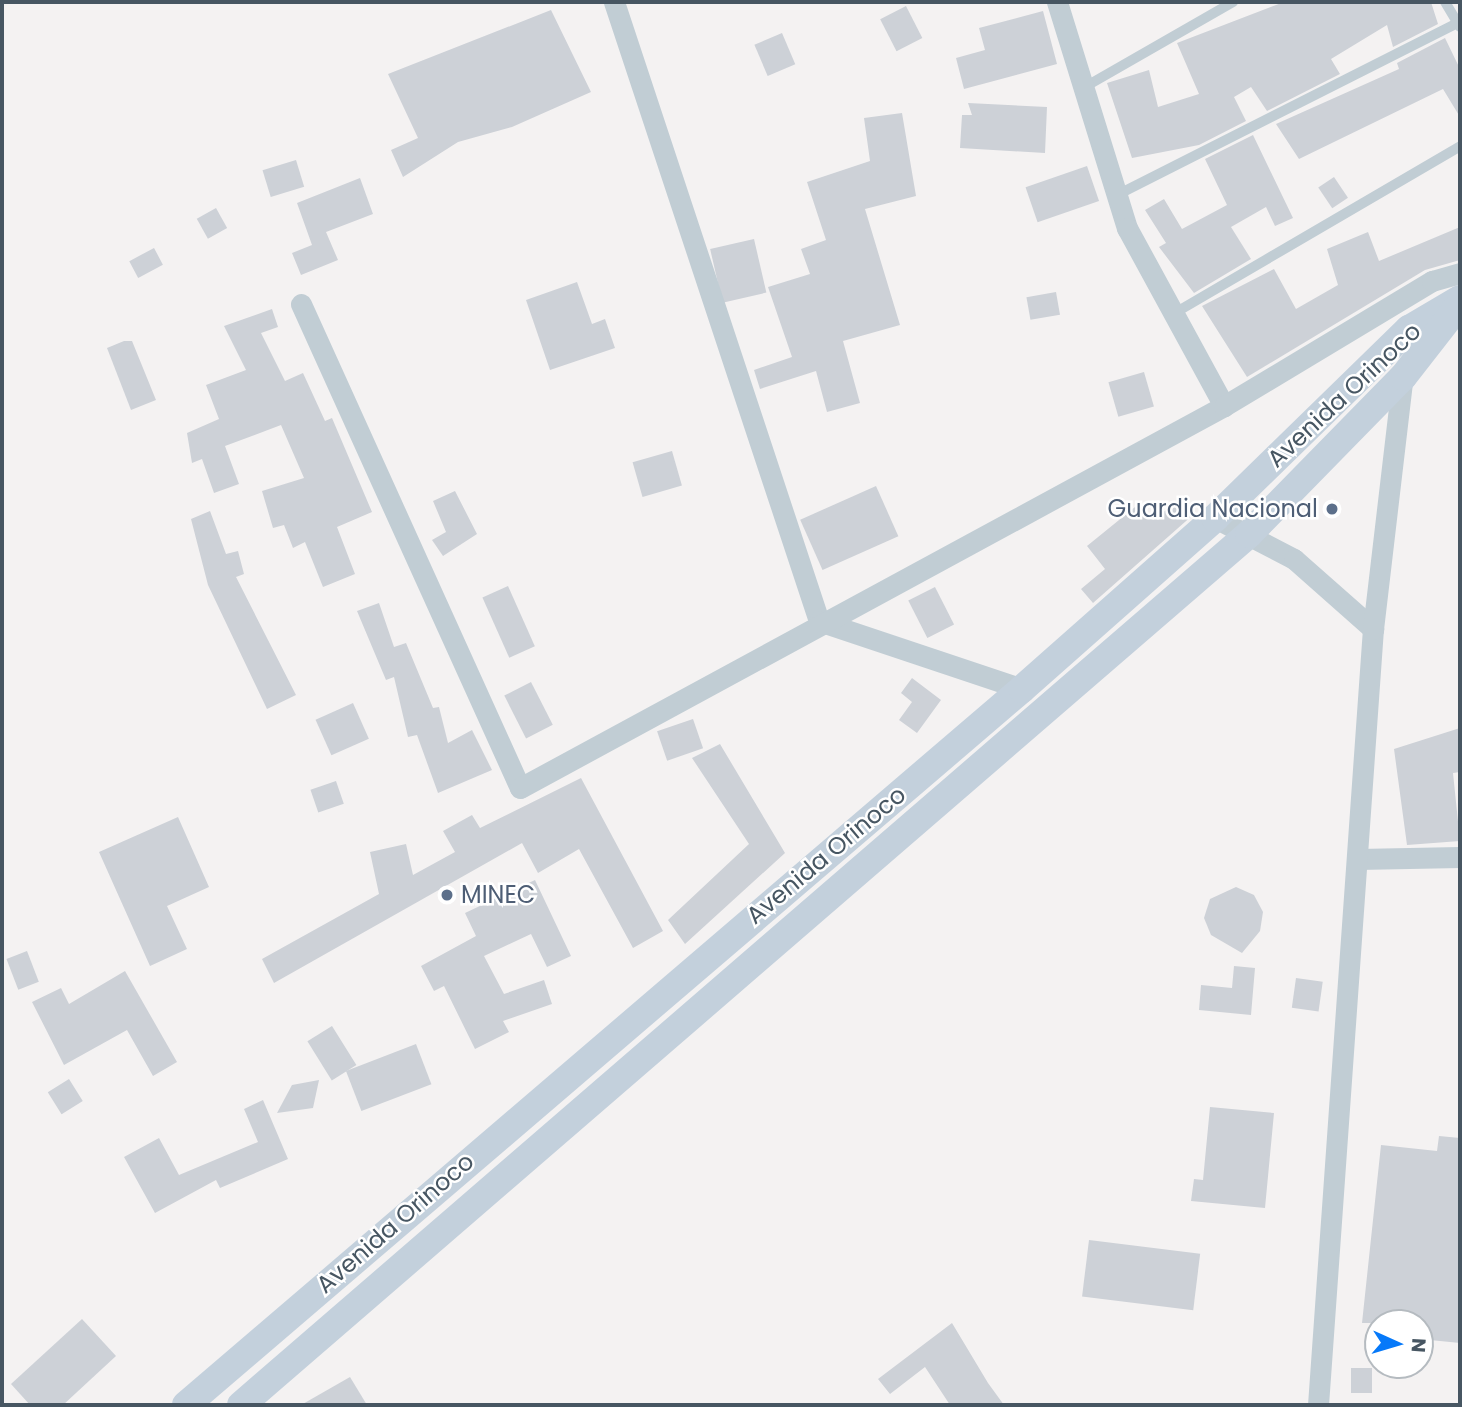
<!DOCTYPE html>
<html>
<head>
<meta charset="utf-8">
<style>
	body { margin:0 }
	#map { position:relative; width:1462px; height:1407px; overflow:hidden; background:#f4f2f2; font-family:Poppins,sans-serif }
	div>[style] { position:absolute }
	.building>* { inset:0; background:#cdd1d7; transform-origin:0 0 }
	.lane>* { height:10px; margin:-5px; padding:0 5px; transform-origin:5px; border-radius:5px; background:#c1cdd4 }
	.street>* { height:21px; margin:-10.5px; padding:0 10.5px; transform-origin:10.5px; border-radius:10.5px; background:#c1cdd4 }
	.secondary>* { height:28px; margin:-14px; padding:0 14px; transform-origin:14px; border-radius:14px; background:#c3d0dc }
	.dots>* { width:19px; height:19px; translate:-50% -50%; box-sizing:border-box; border:4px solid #fff; border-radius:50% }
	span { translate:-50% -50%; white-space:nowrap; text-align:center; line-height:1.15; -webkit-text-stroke:5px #fff; paint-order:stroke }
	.street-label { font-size:24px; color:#475662 }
	.service-label { font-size:24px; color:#4e5e75 }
	.right { translate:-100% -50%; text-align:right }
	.left { translate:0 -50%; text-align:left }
	.frame { position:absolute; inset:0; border:4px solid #475662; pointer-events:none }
	.north { position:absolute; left:1364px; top:1309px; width:70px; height:70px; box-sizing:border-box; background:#fff; border:2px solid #b5bbc0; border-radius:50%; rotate:94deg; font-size:19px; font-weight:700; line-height:28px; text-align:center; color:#475662 }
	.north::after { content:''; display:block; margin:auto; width:24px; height:32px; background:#0679f9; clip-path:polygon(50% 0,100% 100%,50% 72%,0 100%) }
</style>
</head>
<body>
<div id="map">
	<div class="building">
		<i style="clip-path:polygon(1284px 2px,1431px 2px,1438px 24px,1393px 47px,1387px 25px,1331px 59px,1340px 74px,1267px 111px,1251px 87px,1234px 97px,1246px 121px,1199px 145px,1132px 158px,1107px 83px,1149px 70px,1158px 107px,1199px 94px,1177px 43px)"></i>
		<i style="left:906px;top:6px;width:36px;height:29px;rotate:63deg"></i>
		<i style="clip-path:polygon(551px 10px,591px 92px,512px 127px,458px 142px,403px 177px,391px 150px,418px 138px,388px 74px)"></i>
		<i style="clip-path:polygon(1043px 11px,1057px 64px,964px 89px,956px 58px,985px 50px,979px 28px)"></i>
		<i style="left:782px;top:33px;width:34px;height:30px;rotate:67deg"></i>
		<i style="clip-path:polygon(1445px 38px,1460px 69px,1460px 117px,1443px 89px,1299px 159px,1276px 124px,1399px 69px,1397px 63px)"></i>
		<i style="clip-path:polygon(968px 103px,1047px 107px,1045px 153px,960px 148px,962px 115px,972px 115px)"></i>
		<i style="clip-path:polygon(902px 113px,916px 196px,865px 209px,900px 325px,843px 341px,860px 403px,827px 412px,816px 371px,760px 389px,754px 370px,792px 357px,768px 287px,810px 274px,801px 249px,826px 240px,807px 182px,870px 161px,864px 118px)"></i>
		<i style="clip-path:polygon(1253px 135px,1293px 218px,1275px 226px,1266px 207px,1231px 227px,1251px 259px,1194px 293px,1159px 247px,1166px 243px,1145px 210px,1164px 199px,1182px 229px,1227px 205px,1205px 159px)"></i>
		<i style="left:296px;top:160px;width:28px;height:35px;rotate:73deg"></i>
		<i style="left:1087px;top:166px;width:37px;height:65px;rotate:71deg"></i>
		<i style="left:1334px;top:177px;width:25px;height:19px;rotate:56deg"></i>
		<i style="clip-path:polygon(360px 178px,373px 214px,326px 232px,338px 260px,301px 275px,292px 253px,312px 245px,297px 203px)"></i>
		<i style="left:216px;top:208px;width:23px;height:22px;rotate:61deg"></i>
		<i style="clip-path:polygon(1460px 227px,1460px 260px,1425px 270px,1247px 377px,1202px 306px,1274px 269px,1296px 309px,1338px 285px,1327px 249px,1368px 232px,1379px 261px)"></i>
		<i style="left:754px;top:239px;width:55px;height:45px;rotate:77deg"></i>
		<i style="left:154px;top:248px;width:19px;height:28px;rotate:62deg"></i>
		<i style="clip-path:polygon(577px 282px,592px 324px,605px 319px,615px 348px,550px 370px,526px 300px)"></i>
		<i style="left:1056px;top:292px;width:23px;height:30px;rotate:80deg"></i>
		<i style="clip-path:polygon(272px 309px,278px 327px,261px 333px,285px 381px,303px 373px,325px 421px,332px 418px,372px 512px,337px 527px,355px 574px,323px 587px,305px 542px,293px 548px,284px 525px,273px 528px,262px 491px,304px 478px,281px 425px,225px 446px,239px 484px,214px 493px,202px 459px,192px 463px,187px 433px,219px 419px,206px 385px,246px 370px,224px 326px)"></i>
		<i style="clip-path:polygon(124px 341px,132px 341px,156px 400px,131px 410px,107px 348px)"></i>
		<i style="left:1144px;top:372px;width:36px;height:37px;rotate:74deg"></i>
		<i style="left:672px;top:451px;width:36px;height:41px;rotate:74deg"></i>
		<i style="left:876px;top:486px;width:55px;height:83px;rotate:66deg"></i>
		<i style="clip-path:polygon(455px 491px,477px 534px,443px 556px,432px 540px,446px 532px,433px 501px)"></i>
		<i style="clip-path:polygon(1182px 498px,1194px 514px,1093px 603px,1081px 589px,1105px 569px,1087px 546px,1140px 503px,1153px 520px)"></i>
		<i style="clip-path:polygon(210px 511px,226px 554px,238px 551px,244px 574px,236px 577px,296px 695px,267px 709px,208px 585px,191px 519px)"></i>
		<i style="left:508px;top:586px;width:66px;height:28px;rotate:66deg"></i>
		<i style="left:935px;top:587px;width:42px;height:30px;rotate:63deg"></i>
		<i style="clip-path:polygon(379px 603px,394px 647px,406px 643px,433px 708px,439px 707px,448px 743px,472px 730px,492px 770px,438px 793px,417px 735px,408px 737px,394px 677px,386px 680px,357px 611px)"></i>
		<i style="clip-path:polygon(912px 678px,941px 700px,917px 733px,899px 720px,912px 702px,901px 693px)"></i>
		<i style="left:531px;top:682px;width:48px;height:30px;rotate:63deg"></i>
		<i style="left:353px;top:703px;width:39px;height:41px;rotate:66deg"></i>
		<i style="left:693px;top:719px;width:31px;height:38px;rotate:71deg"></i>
		<i style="clip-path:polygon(1460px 728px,1460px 772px,1453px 773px,1460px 841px,1407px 845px,1394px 749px)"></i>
		<i style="clip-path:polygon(720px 744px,785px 853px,685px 944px,668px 920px,749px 844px,692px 758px)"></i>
		<i style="clip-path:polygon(581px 778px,663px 931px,633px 948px,579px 849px,538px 873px,522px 843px,274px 983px,262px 959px,379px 894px,370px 852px,406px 844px,413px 875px,455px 852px,443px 831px,472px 815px,480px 828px)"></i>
		<i style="left:336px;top:781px;width:24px;height:27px;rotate:71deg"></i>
		<i style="clip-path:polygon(178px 817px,209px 887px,167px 906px,187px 949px,150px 966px,99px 852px)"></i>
		<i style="clip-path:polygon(535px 880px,571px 956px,547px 967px,531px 934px,484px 956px,504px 994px,544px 980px,552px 1004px,503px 1021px,509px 1032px,475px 1049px,444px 986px,434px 991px,421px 966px,476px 936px,465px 913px)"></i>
		<i style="clip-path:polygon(1236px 887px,1254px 895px,1263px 912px,1260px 931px,1242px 953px,1211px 935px,1204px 918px,1210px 899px)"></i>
		<i style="left:27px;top:951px;width:33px;height:22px;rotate:69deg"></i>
		<i style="clip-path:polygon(1234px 966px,1255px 968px,1251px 1015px,1199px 1010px,1201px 985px,1232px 988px)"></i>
		<i style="clip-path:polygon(125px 971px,177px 1062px,153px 1076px,127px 1030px,64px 1065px,32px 1002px,61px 988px,69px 1004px)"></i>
		<i style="left:1296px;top:978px;width:27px;height:30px;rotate:8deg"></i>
		<i style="left:332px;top:1026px;width:46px;height:29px;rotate:58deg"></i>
		<i style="left:416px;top:1044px;width:43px;height:75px;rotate:69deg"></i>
		<i style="left:69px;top:1079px;width:26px;height:25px;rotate:58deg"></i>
		<i style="clip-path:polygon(319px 1080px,313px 1108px,277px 1113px,292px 1085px)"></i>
		<i style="clip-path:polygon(263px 1100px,288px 1159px,220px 1188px,216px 1180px,155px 1213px,124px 1157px,159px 1138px,179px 1175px,258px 1142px,244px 1109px)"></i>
		<i style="clip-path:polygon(1210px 1107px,1274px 1113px,1265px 1208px,1191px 1201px,1194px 1179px,1203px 1180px)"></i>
		<i style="clip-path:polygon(1439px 1136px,1460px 1138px,1460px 1343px,1420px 1339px,1420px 1323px,1362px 1323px,1381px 1145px,1437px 1151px)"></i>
		<i style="left:1089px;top:1240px;width:112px;height:57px;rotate:7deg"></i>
		<i style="clip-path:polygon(82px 1319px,116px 1356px,63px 1405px,30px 1405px,11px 1384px)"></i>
		<i style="clip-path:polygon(952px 1323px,988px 1383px,1004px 1405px,950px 1405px,925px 1367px,890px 1394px,878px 1379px)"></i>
		<i style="left:1351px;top:1368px;width:21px;height:25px"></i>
		<i style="clip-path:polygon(350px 1377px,367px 1405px,301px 1405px)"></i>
	</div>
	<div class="lane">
		<i style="left:1445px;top:2px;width:29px;rotate:59deg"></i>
		<i style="left:1083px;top:88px;width:173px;rotate:-29.8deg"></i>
		<i style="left:1117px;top:195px;width:382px;rotate:-26.8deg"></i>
		<i style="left:1173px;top:314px;width:333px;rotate:-30.3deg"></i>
	</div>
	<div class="street">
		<i style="left:614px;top:2px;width:652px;rotate:71.68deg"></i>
		<i style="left:819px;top:621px;width:214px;rotate:18.5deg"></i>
		<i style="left:1057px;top:2px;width:237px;rotate:72.8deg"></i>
		<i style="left:1127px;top:228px;width:203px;rotate:61.4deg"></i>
		<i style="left:301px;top:304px;width:531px;rotate:65.65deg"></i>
		<i style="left:520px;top:788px;width:801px;rotate:-28.48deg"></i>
		<i style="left:1224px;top:406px;width:243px;rotate:-31deg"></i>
		<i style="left:1432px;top:281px;width:29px;rotate:-16deg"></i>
		<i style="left:1215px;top:518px;width:89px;rotate:27.4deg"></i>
		<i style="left:1294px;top:559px;width:106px;rotate:41.5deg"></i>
		<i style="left:1358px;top:859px;width:102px;rotate:-1.1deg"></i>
		<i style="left:1318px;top:1405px;width:778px;rotate:-85.95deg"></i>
		<i style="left:1373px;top:629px;width:259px;rotate:-83.3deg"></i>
	</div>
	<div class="secondary">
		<i style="left:186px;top:1405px;width:1101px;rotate:-40.58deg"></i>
		<i style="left:1022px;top:689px;width:258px;rotate:-41.5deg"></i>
		<i style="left:1215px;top:518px;width:271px;rotate:-44.3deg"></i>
		<i style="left:1409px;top:329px;width:59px;rotate:-30.5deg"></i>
		<i style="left:241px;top:1405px;width:1332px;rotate:-40.83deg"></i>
		<i style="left:1249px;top:534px;width:220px;rotate:-45.6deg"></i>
		<i style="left:1403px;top:377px;width:86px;rotate:-52.1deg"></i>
	</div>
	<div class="dots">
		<i style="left:1332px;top:509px;background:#5c6f8a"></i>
		<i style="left:447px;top:895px;background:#5c6f8a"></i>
	</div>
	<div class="street-label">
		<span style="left:1344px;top:395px;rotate:-43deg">Avenida Orinoco</span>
		<span style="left:826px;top:855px;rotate:-40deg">Avenida Orinoco</span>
		<span style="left:395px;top:1223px;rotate:-41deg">Avenida Orinoco</span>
	</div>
	<div class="service-label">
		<span class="right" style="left:1318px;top:509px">Guardia Nacional</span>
		<span class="left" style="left:461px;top:895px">MINEC</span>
	</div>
	<div class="frame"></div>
	<div class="north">N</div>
</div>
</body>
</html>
